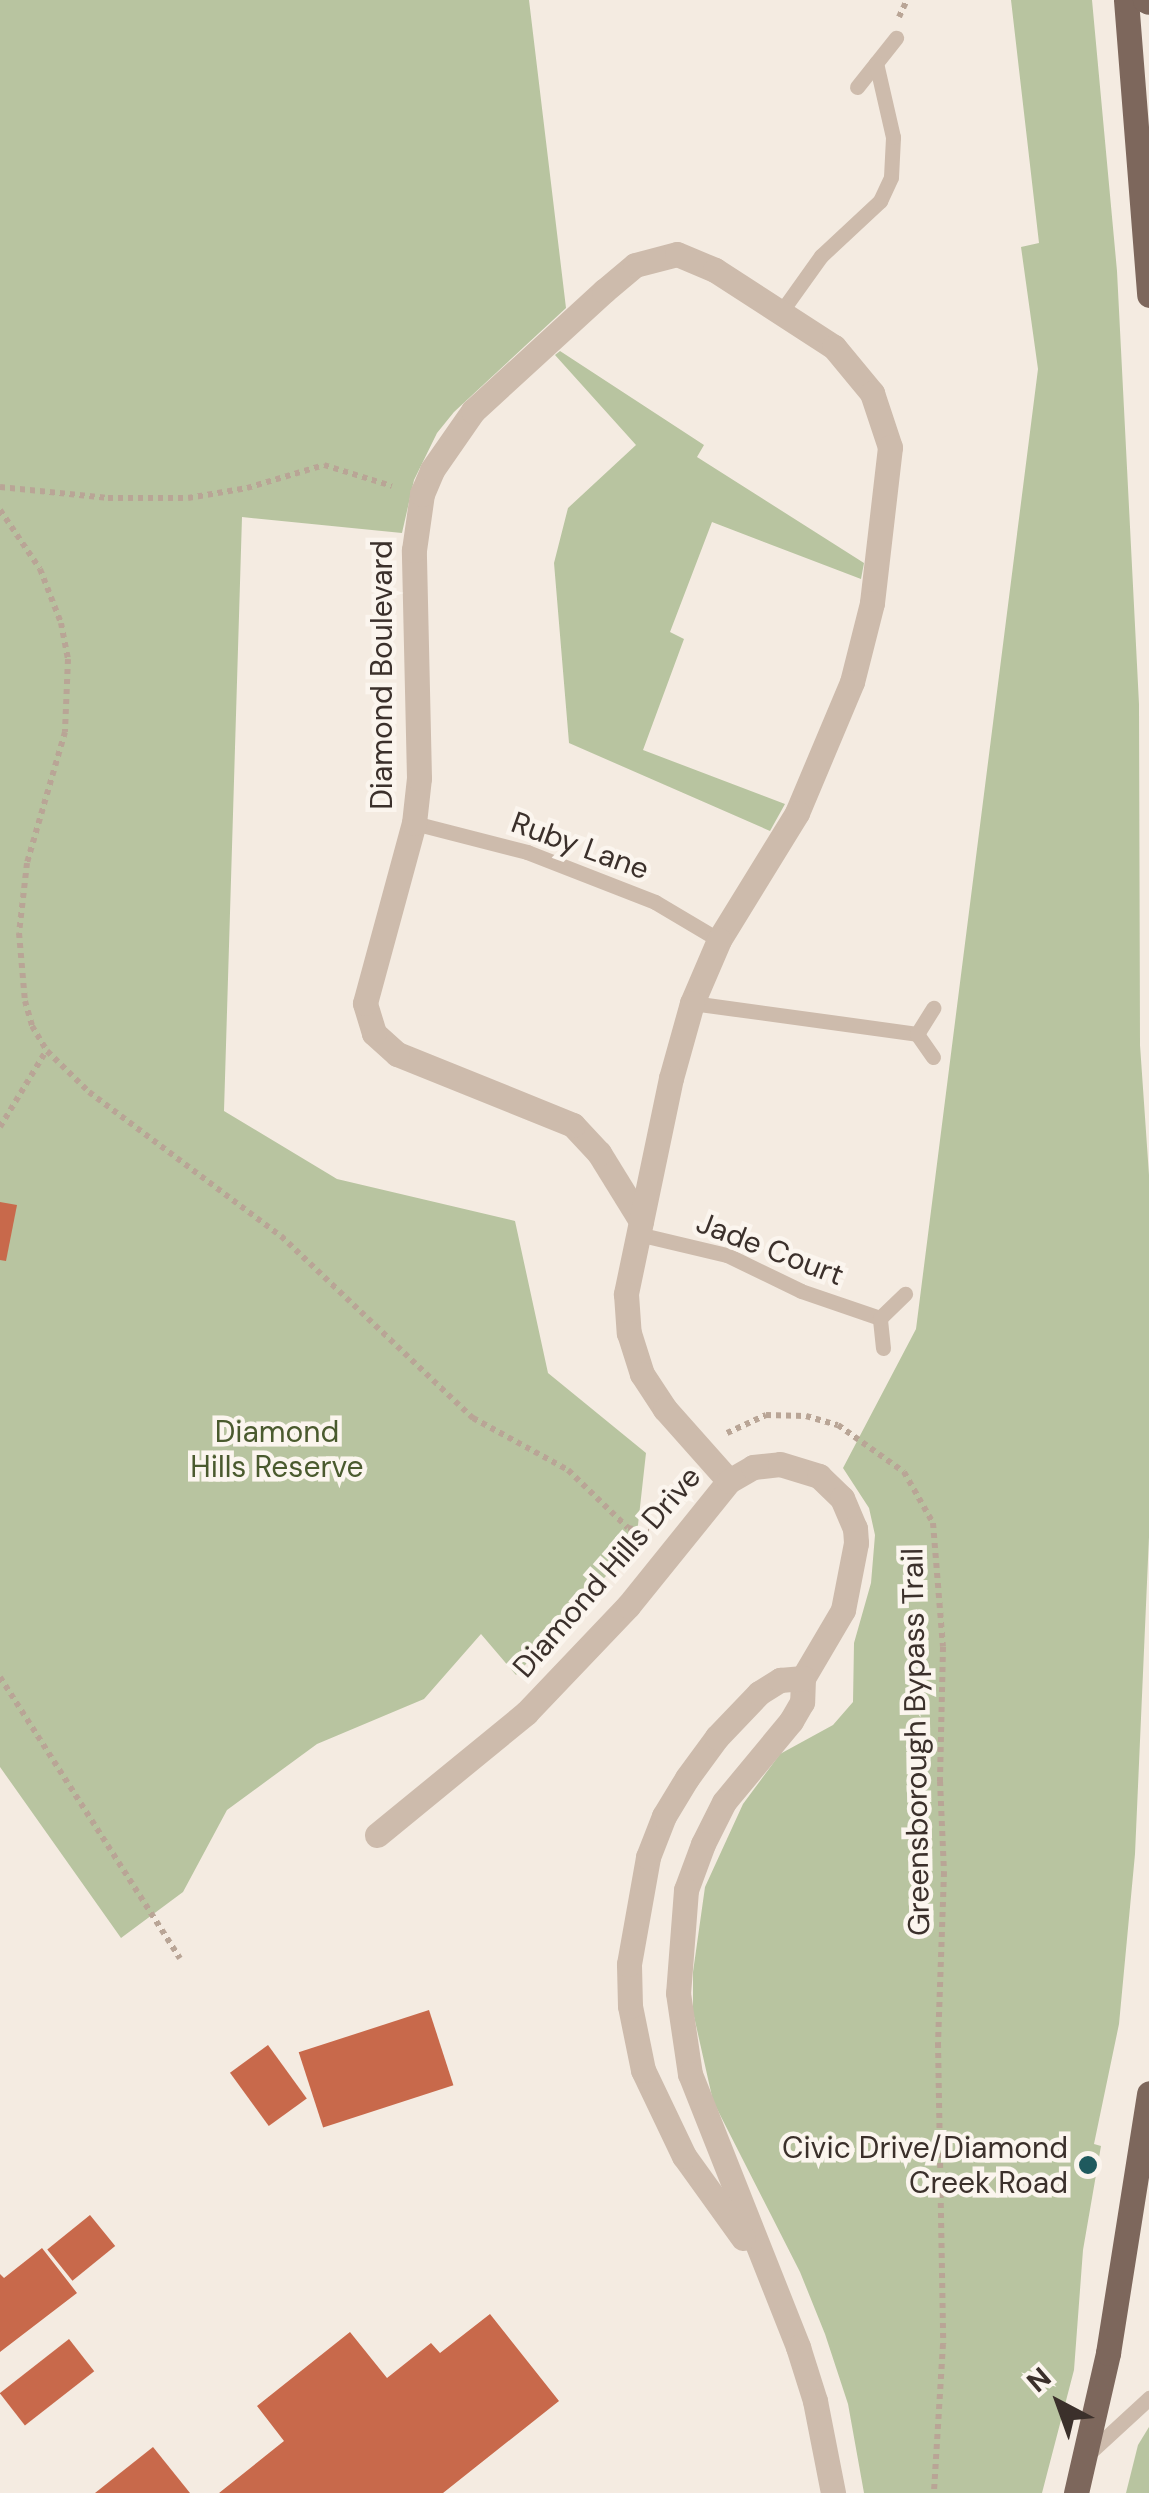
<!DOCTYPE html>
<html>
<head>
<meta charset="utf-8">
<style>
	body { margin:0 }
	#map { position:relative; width:1149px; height:2493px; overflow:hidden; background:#f4ebe1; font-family:"DM Sans",sans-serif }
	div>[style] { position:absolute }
	.green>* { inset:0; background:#b8c4a0 }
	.building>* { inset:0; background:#c8694b; transform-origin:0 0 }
	.path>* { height:6px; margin-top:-3px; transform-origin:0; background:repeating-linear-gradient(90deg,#b9a596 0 5px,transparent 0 10px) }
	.service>* { height:15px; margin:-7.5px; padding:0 7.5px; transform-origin:7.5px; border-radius:7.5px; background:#cdbbac }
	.minor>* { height:25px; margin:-12.5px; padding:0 12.5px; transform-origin:12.5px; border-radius:12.5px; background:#cdbbac }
	.primary>* { height:25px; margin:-12.5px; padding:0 12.5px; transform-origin:12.5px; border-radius:12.5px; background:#7d675c }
	.dots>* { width:28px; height:28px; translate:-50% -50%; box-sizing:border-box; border:5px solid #fbf5ee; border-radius:50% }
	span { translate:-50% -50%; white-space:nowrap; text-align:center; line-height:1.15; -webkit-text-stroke:9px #fbf5ee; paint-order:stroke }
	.street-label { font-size:30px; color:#3b302b }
	.park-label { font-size:30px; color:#4a5a2e }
	.poi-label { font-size:30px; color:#3b302b }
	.right { translate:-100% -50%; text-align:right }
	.north { position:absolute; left:1009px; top:2353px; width:100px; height:100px; -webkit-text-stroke:8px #fbf5ee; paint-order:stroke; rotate:319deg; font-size:28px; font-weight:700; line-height:40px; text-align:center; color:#3b302b }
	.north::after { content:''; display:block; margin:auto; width:35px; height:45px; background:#3b302b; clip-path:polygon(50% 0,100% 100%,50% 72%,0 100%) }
</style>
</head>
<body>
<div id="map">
	<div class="green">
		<i style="clip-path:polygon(0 0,529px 0,566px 308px,454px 412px,437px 433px,414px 480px,402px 533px,242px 517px,224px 1111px,337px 1179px,515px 1221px,548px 1373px,646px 1453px,636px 1543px,516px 1675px,481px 1634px,424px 1699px,317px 1744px,227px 1810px,183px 1892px,121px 1938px,0 1767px)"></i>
		<i style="clip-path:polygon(1011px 0,1092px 0,1117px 271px,1139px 704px,1140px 1045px,1149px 1175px,1149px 1537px,1135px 1854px,1119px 2024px,1094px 2144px,1101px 2146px,1083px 2250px,1074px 2370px,1042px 2493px,864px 2493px,848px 2404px,825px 2334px,800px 2272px,713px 2101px,693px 2012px,693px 1972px,705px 1887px,743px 1804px,780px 1754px,833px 1725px,853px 1702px,854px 1643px,871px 1583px,875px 1535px,869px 1508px,843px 1468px,916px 1329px,1038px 369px,1021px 247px,1039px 243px)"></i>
		<i style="clip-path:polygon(560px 351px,704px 445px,697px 457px,864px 563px,861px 579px,712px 522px,670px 632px,684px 639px,643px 750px,785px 804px,770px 831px,569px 743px,554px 563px,568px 508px,636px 445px,555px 355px)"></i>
		<i style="clip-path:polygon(1149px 2427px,1149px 2493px,1126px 2493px,1138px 2445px)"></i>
	</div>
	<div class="building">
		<i style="clip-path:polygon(0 1202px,17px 1205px,6px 1261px,0 1260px)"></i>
		<i style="left:429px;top:2010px;width:79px;height:137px;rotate:72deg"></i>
		<i style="left:268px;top:2045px;width:66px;height:47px;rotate:54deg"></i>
		<i style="left:90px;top:2215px;width:40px;height:55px;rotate:51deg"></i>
		<i style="clip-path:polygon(42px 2248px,77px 2293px,0 2352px,0 2274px,4px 2278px)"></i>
		<i style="clip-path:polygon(490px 2314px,559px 2401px,443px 2493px,219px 2493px,284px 2441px,257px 2406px,350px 2332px,387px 2378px,431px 2343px,440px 2353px)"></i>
		<i style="left:69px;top:2339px;width:41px;height:88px;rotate:52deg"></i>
		<i style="clip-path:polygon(153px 2447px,190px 2493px,95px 2493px)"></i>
	</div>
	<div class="path">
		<i style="left:899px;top:17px;width:19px;rotate:-65deg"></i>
		<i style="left:0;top:487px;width:109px;rotate:5.8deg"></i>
		<i style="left:108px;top:498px;width:80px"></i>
		<i style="left:188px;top:498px;width:60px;rotate:-9.6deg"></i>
		<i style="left:247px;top:488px;width:80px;rotate:-16.6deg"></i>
		<i style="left:324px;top:465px;width:71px;rotate:17.2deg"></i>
		<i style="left:0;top:510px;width:71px;rotate:55.9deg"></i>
		<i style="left:40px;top:569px;width:58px;rotate:68.7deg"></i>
		<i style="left:61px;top:623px;width:37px;rotate:79deg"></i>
		<i style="left:68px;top:659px;width:73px;rotate:92.4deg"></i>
		<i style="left:65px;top:732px;width:136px;rotate:106.2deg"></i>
		<i style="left:27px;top:863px;width:70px;rotate:96.5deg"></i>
		<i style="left:19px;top:933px;width:68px;rotate:85deg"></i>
		<i style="left:25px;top:1001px;width:26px;rotate:74deg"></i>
		<i style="left:32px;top:1026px;width:29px;rotate:59deg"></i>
		<i style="left:47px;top:1051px;width:59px;rotate:44.3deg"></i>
		<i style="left:89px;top:1092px;width:240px;rotate:36.9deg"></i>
		<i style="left:281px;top:1236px;width:265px;rotate:43.5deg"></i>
		<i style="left:473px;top:1418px;width:108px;rotate:28.7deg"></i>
		<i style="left:568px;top:1470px;width:83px;rotate:44deg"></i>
		<i style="left:628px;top:1528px;width:21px;rotate:11deg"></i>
		<i style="left:0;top:1127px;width:89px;rotate:-58.8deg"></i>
		<i style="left:727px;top:1433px;width:43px;rotate:-24.8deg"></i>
		<i style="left:766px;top:1415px;width:40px;rotate:1.4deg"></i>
		<i style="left:806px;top:1416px;width:33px;rotate:16deg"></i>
		<i style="left:838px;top:1425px;width:81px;rotate:35.5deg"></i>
		<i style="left:904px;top:1472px;width:59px;rotate:60.4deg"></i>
		<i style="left:933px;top:1523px;width:124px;rotate:85.4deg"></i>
		<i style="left:943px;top:1647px;width:134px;rotate:91.3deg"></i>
		<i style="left:940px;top:1781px;width:91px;rotate:87.5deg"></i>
		<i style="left:944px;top:1872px;width:171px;rotate:92deg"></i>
		<i style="left:938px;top:2043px;width:301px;rotate:89deg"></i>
		<i style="left:943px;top:2344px;width:149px;rotate:93.5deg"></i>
		<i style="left:0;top:1677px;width:334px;rotate:57.4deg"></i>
	</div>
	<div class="service">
		<i style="left:857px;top:87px;width:63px;rotate:-51.5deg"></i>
		<i style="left:781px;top:312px;width:69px;rotate:-54.5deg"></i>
		<i style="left:821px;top:256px;width:81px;rotate:-43deg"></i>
		<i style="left:880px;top:201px;width:26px;rotate:-65deg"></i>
		<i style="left:891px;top:177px;width:40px;rotate:-87.1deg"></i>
		<i style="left:893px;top:137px;width:76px;rotate:-102.9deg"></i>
		<i style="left:414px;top:823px;width:117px;rotate:14.4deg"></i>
		<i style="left:527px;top:852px;width:137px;rotate:21.3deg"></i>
		<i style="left:655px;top:902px;width:74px;rotate:30.7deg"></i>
		<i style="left:692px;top:1003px;width:227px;rotate:7.8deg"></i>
		<i style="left:933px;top:1057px;width:28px;rotate:-125deg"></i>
		<i style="left:917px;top:1034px;width:31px;rotate:-58deg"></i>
		<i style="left:638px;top:1234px;width:91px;rotate:13.3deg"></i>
		<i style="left:727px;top:1255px;width:82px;rotate:25.9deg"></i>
		<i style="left:801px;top:1291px;width:83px;rotate:18.9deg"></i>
		<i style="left:883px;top:1348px;width:30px;rotate:-96deg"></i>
		<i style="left:880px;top:1318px;width:35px;rotate:-44deg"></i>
		<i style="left:1086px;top:2456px;width:86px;rotate:-42.6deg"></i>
	</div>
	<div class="minor">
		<i style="left:641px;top:1221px;width:80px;rotate:-121.7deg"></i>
		<i style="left:599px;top:1153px;width:38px;rotate:-133deg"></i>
		<i style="left:573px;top:1125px;width:190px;rotate:-158deg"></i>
		<i style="left:397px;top:1054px;width:31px;rotate:-138deg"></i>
		<i style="left:374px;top:1033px;width:31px;rotate:-107deg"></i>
		<i style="left:365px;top:1003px;width:187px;rotate:-74.8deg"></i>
		<i style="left:414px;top:823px;width:45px;rotate:-83.7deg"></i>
		<i style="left:419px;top:778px;width:228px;rotate:-91.3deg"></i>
		<i style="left:414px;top:550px;width:57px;rotate:-81.9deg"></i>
		<i style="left:422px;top:494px;width:26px;rotate:-67deg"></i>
		<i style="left:432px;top:470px;width:72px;rotate:-55.2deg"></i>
		<i style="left:473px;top:411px;width:178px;rotate:-42.5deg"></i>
		<i style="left:604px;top:291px;width:40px;rotate:-40deg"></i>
		<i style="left:635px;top:265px;width:43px;rotate:-14.7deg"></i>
		<i style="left:677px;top:254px;width:41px;rotate:22.8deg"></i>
		<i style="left:715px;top:270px;width:142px;rotate:32.9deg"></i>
		<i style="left:834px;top:347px;width:60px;rotate:50.4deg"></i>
		<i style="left:872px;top:393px;width:57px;rotate:71.6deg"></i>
		<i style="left:890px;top:447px;width:157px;rotate:96.6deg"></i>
		<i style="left:872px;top:603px;width:81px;rotate:104.2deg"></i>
		<i style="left:852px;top:682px;width:142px;rotate:112.8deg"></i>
		<i style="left:797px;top:813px;width:149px;rotate:121.6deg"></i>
		<i style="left:719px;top:940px;width:69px;rotate:113.2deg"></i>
		<i style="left:692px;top:1003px;width:78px;rotate:105.6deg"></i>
		<i style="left:671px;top:1078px;width:221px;rotate:101.8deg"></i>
		<i style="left:626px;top:1294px;width:39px;rotate:86deg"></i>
		<i style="left:629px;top:1333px;width:43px;rotate:72.4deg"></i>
		<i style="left:642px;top:1374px;width:42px;rotate:56.7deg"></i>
		<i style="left:665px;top:1409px;width:96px;rotate:48.4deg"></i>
		<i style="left:377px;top:1835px;width:193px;rotate:-39.3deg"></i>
		<i style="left:526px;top:1713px;width:148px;rotate:-46.4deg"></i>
		<i style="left:628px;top:1606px;width:161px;rotate:-51.1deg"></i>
		<i style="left:729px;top:1481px;width:28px;rotate:-30deg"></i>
		<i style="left:753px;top:1467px;width:27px;rotate:-6deg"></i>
		<i style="left:780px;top:1464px;width:41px;rotate:17.1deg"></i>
		<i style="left:819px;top:1476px;width:32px;rotate:44deg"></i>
		<i style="left:842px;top:1498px;width:33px;rotate:67deg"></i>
		<i style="left:855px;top:1528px;width:15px;rotate:86deg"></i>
		<i style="left:856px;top:1543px;width:68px;rotate:101deg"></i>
		<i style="left:843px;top:1610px;width:79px;rotate:120.5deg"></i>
		<i style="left:803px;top:1678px;width:24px;rotate:92deg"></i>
		<i style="left:802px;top:1702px;width:22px;rotate:120deg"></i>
		<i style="left:791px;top:1721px;width:105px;rotate:129.6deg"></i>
		<i style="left:724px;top:1802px;width:47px;rotate:116.6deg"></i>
		<i style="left:703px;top:1844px;width:49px;rotate:110.3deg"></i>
		<i style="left:686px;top:1890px;width:103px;rotate:94.4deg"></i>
		<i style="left:678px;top:1993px;width:82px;rotate:81.6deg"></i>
		<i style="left:690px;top:2074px;width:294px;rotate:68.4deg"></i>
		<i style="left:798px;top:2347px;width:57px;rotate:72.5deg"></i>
		<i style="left:815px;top:2401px;width:94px;rotate:78.9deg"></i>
		<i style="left:743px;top:2238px;width:101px;rotate:-125.7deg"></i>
		<i style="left:684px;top:2156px;width:95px;rotate:-115.5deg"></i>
		<i style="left:643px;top:2070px;width:65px;rotate:-101.5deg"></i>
		<i style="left:630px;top:2006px;width:42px;rotate:-91.4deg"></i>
		<i style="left:629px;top:1964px;width:109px;rotate:-79.9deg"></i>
		<i style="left:648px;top:1857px;width:44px;rotate:-68.7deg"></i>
		<i style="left:664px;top:1816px;width:44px;rotate:-58.8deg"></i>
		<i style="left:687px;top:1778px;width:51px;rotate:-53.8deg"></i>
		<i style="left:717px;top:1737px;width:61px;rotate:-46.3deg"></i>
		<i style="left:759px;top:1693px;width:25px;rotate:-32deg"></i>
		<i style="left:780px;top:1680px;width:23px;rotate:-5deg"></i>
	</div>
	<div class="primary">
		<i style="left:1126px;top:0;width:296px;rotate:85.5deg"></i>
		<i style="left:1145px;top:0;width:4px;rotate:27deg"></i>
		<i style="left:1076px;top:2493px;width:144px;rotate:-77.1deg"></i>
		<i style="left:1108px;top:2353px;width:263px;rotate:-81deg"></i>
	</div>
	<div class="dots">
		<i style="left:1088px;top:2165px;background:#1f5a5e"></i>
	</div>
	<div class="street-label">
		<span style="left:382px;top:675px;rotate:-90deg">Diamond Boulevard</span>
		<span style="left:580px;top:846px;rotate:20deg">Ruby Lane</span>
		<span style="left:770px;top:1249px;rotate:21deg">Jade Court</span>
		<span style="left:607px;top:1572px;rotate:-49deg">Diamond Hills Drive</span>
		<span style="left:916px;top:1742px;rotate:-91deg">Greensborough Bypass Trail</span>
	</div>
	<div class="park-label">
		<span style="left:277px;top:1449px">Diamond<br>Hills Reserve</span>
	</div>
	<div class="poi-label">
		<span class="right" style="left:1068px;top:2165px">Civic Drive/Diamond<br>Creek Road</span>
	</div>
	<div class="north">N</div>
</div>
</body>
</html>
